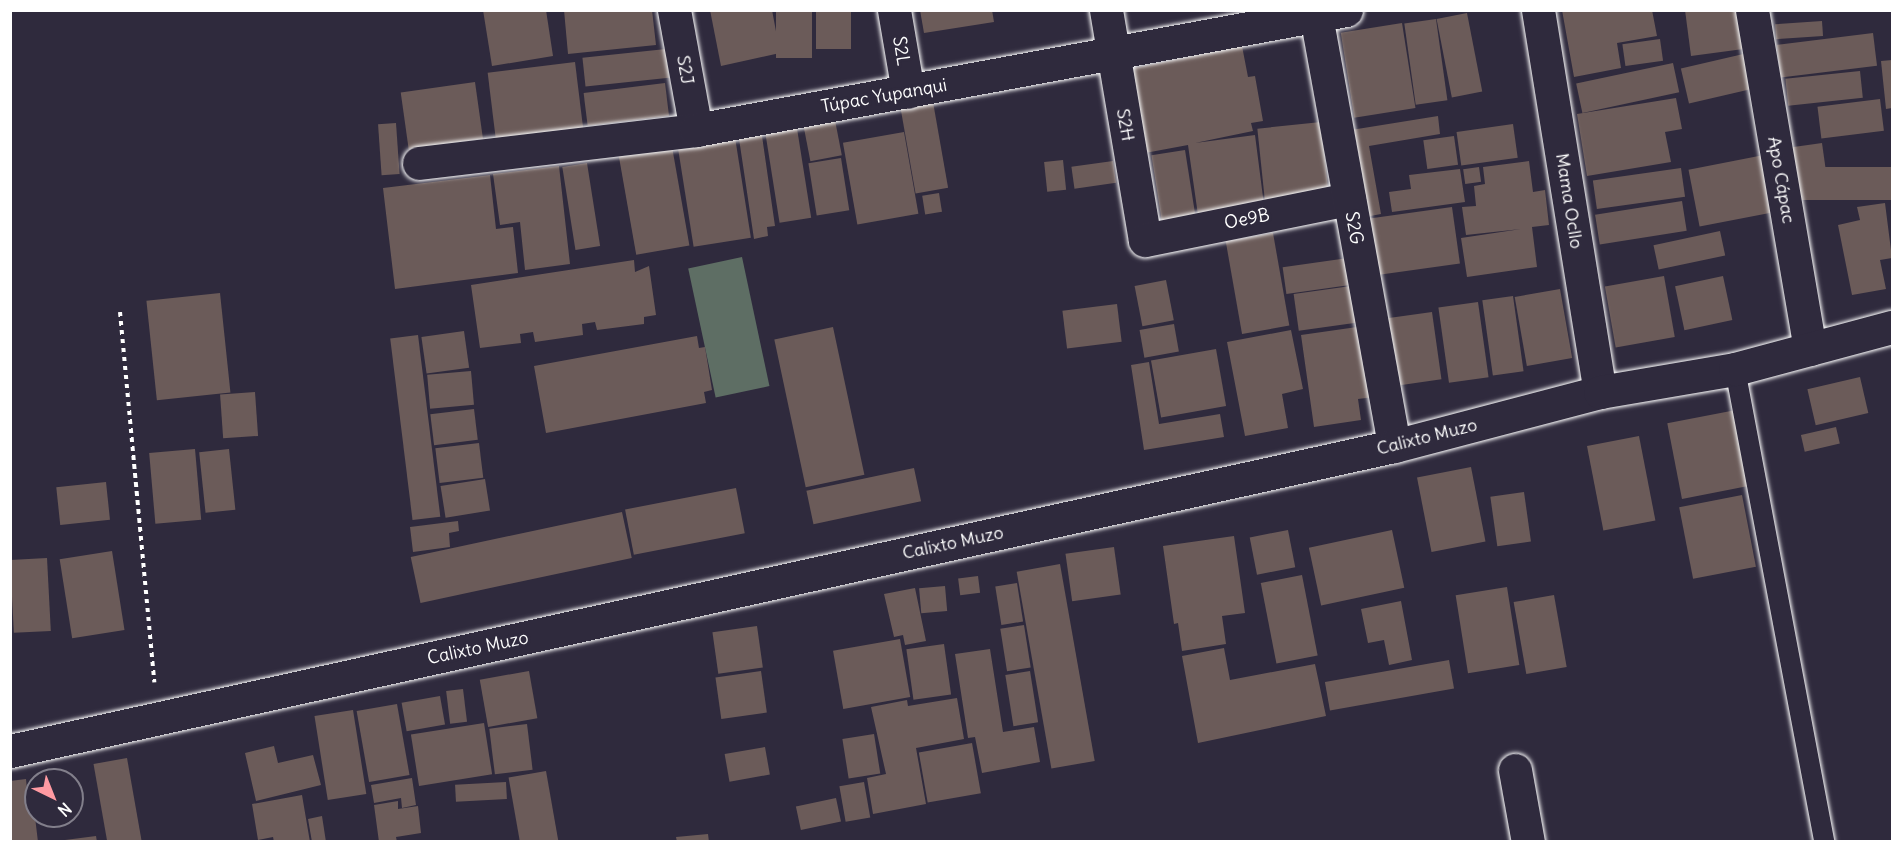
<!DOCTYPE html>
<html>
<head>
<meta charset="utf-8">
<style>
	body { margin:0 }
	#map { position:relative; width:1903px; height:852px; overflow:hidden; background:#2f2a3d; font-family:Delius,sans-serif }
	div>[style] { position:absolute }
	.green>* { inset:0; background:#5e6e64; transform-origin:0 0 }
	.building>* { inset:0; background:#6b5b59; transform-origin:0 0 }
	.path>* { height:4px; margin-top:-2px; transform-origin:0; background:repeating-linear-gradient(90deg,#fff 0 4.5px,transparent 0 9px) }
	.roads { filter:drop-shadow(0 0 2px #fff) drop-shadow(0 0 2px #fff) }
	.service>* { height:20px; margin:-10px; padding:0 10px; transform-origin:10px; border-radius:10px; background:#2f2a3d }
	.minor>* { height:33px; margin:-16.5px; padding:0 16.5px; transform-origin:16.5px; border-radius:16.5px; background:#2f2a3d }
	.tertiary>* { height:33px; margin:-16.5px; padding:0 16.5px; transform-origin:16.5px; border-radius:16.5px; background:#2f2a3d }
	span { translate:-50% -50%; white-space:nowrap; text-align:center; line-height:1.15; -webkit-text-stroke:6px #2f2a3d; paint-order:stroke }
	.street-label { font-size:18px; color:#fff }
	.frame { position:absolute; inset:0; border:12px solid #fff; pointer-events:none }
	.north { position:absolute; left:24px; top:768px; width:60px; height:60px; box-sizing:border-box; background:#2f2a3d; border:2px solid #827f8b; border-radius:50%; rotate:137deg; font-size:16px; font-weight:700; line-height:24px; text-align:center; color:#fff }
	.north::after { content:''; display:block; margin:auto; width:21px; height:27px; background:#ff9aa2; clip-path:polygon(50% 0,100% 100%,50% 72%,0 100%) }
</style>
</head>
<body>
<div id="map">
	<div class="green">
		<i style="left:742px;top:257px;width:132px;height:55px;rotate:78deg"></i>
	</div>
	<div class="building">
		<i style="clip-path:polygon(483px 10px,546px 10px,553px 56px,492px 66px)"></i>
		<i style="clip-path:polygon(564px 10px,652px 10px,656px 45px,568px 54px)"></i>
		<i style="clip-path:polygon(710px 10px,772px 10px,780px 53px,721px 66px)"></i>
		<i style="left:776px;top:10px;width:36px;height:48px"></i>
		<i style="left:816px;top:10px;width:35px;height:39px"></i>
		<i style="clip-path:polygon(920px 10px,992px 10px,994px 22px,924px 33px)"></i>
		<i style="clip-path:polygon(1562px 10px,1652px 10px,1657px 36px,1617px 43px,1621px 68px,1574px 77px)"></i>
		<i style="clip-path:polygon(1685px 10px,1746px 10px,1751px 48px,1691px 56px)"></i>
		<i style="left:1467px;top:13px;width:80px;height:31px;rotate:79deg"></i>
		<i style="left:1436px;top:19px;width:82px;height:32px;rotate:82deg"></i>
		<i style="left:1822px;top:21px;width:15px;height:47px;rotate:86deg"></i>
		<i style="left:1402px;top:23px;width:86px;height:62px;rotate:81deg"></i>
		<i style="left:1873px;top:33px;width:33px;height:97px;rotate:83deg"></i>
		<i style="left:1660px;top:39px;width:22px;height:38px;rotate:82deg"></i>
		<i style="clip-path:polygon(1242px 46px,1248px 77px,1255px 76px,1263px 121px,1251px 123px,1253px 131px,1195px 143px,1255px 135px,1264px 205px,1198px 215px,1188px 145px,1145px 153px,1129px 69px)"></i>
		<i style="left:666px;top:49px;width:29px;height:84px;rotate:84deg"></i>
		<i style="left:1752px;top:52px;width:36px;height:73px;rotate:77deg"></i>
		<i style="clip-path:polygon(1892px 60px,1892px 108px,1886px 109px,1881px 61px)"></i>
		<i style="left:575px;top:62px;width:67px;height:88px;rotate:83deg"></i>
		<i style="left:1673px;top:63px;width:30px;height:99px;rotate:78deg"></i>
		<i style="left:1860px;top:71px;width:27px;height:75px;rotate:84deg"></i>
		<i style="left:475px;top:82px;width:57px;height:75px;rotate:82deg"></i>
		<i style="left:665px;top:83px;width:33px;height:82px;rotate:83deg"></i>
		<i style="clip-path:polygon(1676px 98px,1682px 129px,1665px 132px,1671px 162px,1587px 176px,1577px 114px)"></i>
		<i style="left:1880px;top:99px;width:32px;height:63px;rotate:83deg"></i>
		<i style="left:933px;top:102px;width:87px;height:33px;rotate:80deg"></i>
		<i style="left:834px;top:115px;width:41px;height:32px;rotate:79deg"></i>
		<i style="clip-path:polygon(1438px 116px,1440px 134px,1369px 146px,1381px 214px,1365px 217px,1351px 130px)"></i>
		<i style="left:796px;top:122px;width:97px;height:32px;rotate:81deg"></i>
		<i style="left:1321px;top:122px;width:72px;height:64px;rotate:84deg"></i>
		<i style="left:396px;top:123px;width:51px;height:18px;rotate:86deg"></i>
		<i style="left:1513px;top:124px;width:34px;height:57px;rotate:82deg"></i>
		<i style="clip-path:polygon(761px 129px,775px 226px,767px 227px,768px 236px,754px 239px,738px 132px)"></i>
		<i style="left:734px;top:131px;width:108px;height:58px;rotate:81deg"></i>
		<i style="left:904px;top:132px;width:83px;height:62px;rotate:80deg"></i>
		<i style="left:1454px;top:136px;width:29px;height:31px;rotate:82deg"></i>
		<i style="left:671px;top:141px;width:106px;height:54px;rotate:80deg"></i>
		<i style="left:1822px;top:143px;width:30px;height:34px;rotate:82deg"></i>
		<i style="left:1185px;top:150px;width:70px;height:34px;rotate:81deg"></i>
		<i style="left:1769px;top:154px;width:58px;height:82px;rotate:79deg"></i>
		<i style="left:841px;top:158px;width:53px;height:33px;rotate:81deg"></i>
		<i style="left:1063px;top:160px;width:30px;height:19px;rotate:84deg"></i>
		<i style="left:1113px;top:161px;width:22px;height:42px;rotate:82deg"></i>
		<i style="clip-path:polygon(1529px 161px,1533px 192px,1545px 190px,1549px 225px,1532px 227px,1537px 267px,1467px 277px,1461px 238px,1521px 229px,1466px 235px,1462px 207px,1476px 206px,1474px 186px,1485px 184px,1483px 167px)"></i>
		<i style="left:587px;top:163px;width:84px;height:25px;rotate:81deg"></i>
		<i style="clip-path:polygon(559px 166px,570px 264px,525px 270px,520px 222px,500px 225px,493px 174px)"></i>
		<i style="left:1479px;top:167px;width:15px;height:16px;rotate:82deg"></i>
		<i style="left:1892px;top:167px;width:33px;height:97px;rotate:90deg"></i>
		<i style="left:1681px;top:168px;width:29px;height:89px;rotate:82deg"></i>
		<i style="clip-path:polygon(1460px 169px,1465px 202px,1392px 212px,1389px 192px,1411px 189px,1409px 175px)"></i>
		<i style="clip-path:polygon(490px 175px,496px 229px,513px 227px,518px 273px,395px 289px,383px 188px)"></i>
		<i style="left:939px;top:193px;width:19px;height:17px;rotate:81deg"></i>
		<i style="left:1682px;top:201px;width:30px;height:88px;rotate:81deg"></i>
		<i style="clip-path:polygon(1885px 203px,1892px 258px,1880px 260px,1886px 289px,1852px 295px,1838px 225px,1860px 220px,1857px 207px)"></i>
		<i style="left:1452px;top:207px;width:57px;height:85px;rotate:82deg"></i>
		<i style="left:1720px;top:231px;width:25px;height:68px;rotate:78deg"></i>
		<i style="left:1273px;top:233px;width:94px;height:48px;rotate:80deg"></i>
		<i style="left:1348px;top:258px;width:27px;height:66px;rotate:82deg"></i>
		<i style="clip-path:polygon(634px 260px,635px 272px,649px 266px,656px 315px,644px 317px,644px 324px,597px 330px,595px 322px,582px 324px,583px 335px,535px 342px,533px 332px,520px 334px,521px 343px,480px 348px,471px 285px)"></i>
		<i style="left:1664px;top:276px;width:62px;height:60px;rotate:80deg"></i>
		<i style="left:1723px;top:276px;width:45px;height:49px;rotate:78deg"></i>
		<i style="left:1166px;top:280px;width:41px;height:32px;rotate:79deg"></i>
		<i style="left:1358px;top:285px;width:37px;height:65px;rotate:82deg"></i>
		<i style="left:1560px;top:289px;width:70px;height:46px;rotate:80deg"></i>
		<i style="left:220px;top:293px;width:100px;height:74px;rotate:84deg"></i>
		<i style="left:1513px;top:296px;width:76px;height:31px;rotate:82deg"></i>
		<i style="left:1478px;top:302px;width:76px;height:40px;rotate:82deg"></i>
		<i style="left:1117px;top:304px;width:38px;height:55px;rotate:83deg"></i>
		<i style="left:1432px;top:312px;width:68px;height:49px;rotate:82deg"></i>
		<i style="left:1174px;top:324px;width:28px;height:35px;rotate:80deg"></i>
		<i style="clip-path:polygon(1364px 326px,1374px 397px,1358px 399px,1361px 420px,1314px 427px,1301px 335px)"></i>
		<i style="left:833px;top:327px;width:151px;height:60px;rotate:78deg"></i>
		<i style="clip-path:polygon(1291px 330px,1303px 389px,1282px 394px,1288px 428px,1245px 436px,1227px 342px)"></i>
		<i style="left:464px;top:331px;width:37px;height:43px;rotate:82deg"></i>
		<i style="left:418px;top:335px;width:183px;height:28px;rotate:83deg"></i>
		<i style="clip-path:polygon(697px 336px,699px 348px,705px 347px,712px 390px,704px 392px,706px 403px,546px 433px,534px 366px)"></i>
		<i style="left:1216px;top:349px;width:58px;height:66px;rotate:80deg"></i>
		<i style="clip-path:polygon(1149px 362px,1159px 424px,1220px 414px,1224px 437px,1144px 450px,1131px 365px)"></i>
		<i style="left:471px;top:371px;width:34px;height:44px;rotate:85deg"></i>
		<i style="left:1860px;top:377px;width:37px;height:54px;rotate:77deg"></i>
		<i style="left:255px;top:392px;width:44px;height:35px;rotate:86deg"></i>
		<i style="left:474px;top:409px;width:31px;height:44px;rotate:83deg"></i>
		<i style="left:1736px;top:410px;width:77px;height:70px;rotate:79deg"></i>
		<i style="left:1836px;top:427px;width:17px;height:36px;rotate:77deg"></i>
		<i style="left:1639px;top:436px;width:86px;height:53px;rotate:79deg"></i>
		<i style="left:479px;top:443px;width:35px;height:44px;rotate:83deg"></i>
		<i style="left:195px;top:449px;width:71px;height:46px;rotate:85deg"></i>
		<i style="left:229px;top:449px;width:61px;height:30px;rotate:84deg"></i>
		<i style="left:1471px;top:467px;width:76px;height:55px;rotate:79deg"></i>
		<i style="left:914px;top:468px;width:34px;height:110px;rotate:78deg"></i>
		<i style="left:485px;top:479px;width:32px;height:45px;rotate:81deg"></i>
		<i style="left:106px;top:482px;width:38px;height:50px;rotate:84deg"></i>
		<i style="left:736px;top:488px;width:46px;height:113px;rotate:79deg"></i>
		<i style="left:1524px;top:492px;width:50px;height:34px;rotate:82deg"></i>
		<i style="left:1742px;top:495px;width:73px;height:64px;rotate:79deg"></i>
		<i style="left:622px;top:512px;width:47px;height:216px;rotate:78deg"></i>
		<i style="clip-path:polygon(458px 521px,459px 531px,449px 533px,450px 547px,413px 552px,410px 527px)"></i>
		<i style="left:1288px;top:530px;width:38px;height:39px;rotate:79deg"></i>
		<i style="left:1392px;top:530px;width:59px;height:85px;rotate:78deg"></i>
		<i style="clip-path:polygon(1234px 536px,1245px 613px,1222px 616px,1226px 644px,1182px 651px,1178px 623px,1174px 624px,1163px 546px)"></i>
		<i style="left:1114px;top:547px;width:48px;height:49px;rotate:82deg"></i>
		<i style="left:112px;top:551px;width:80px;height:53px;rotate:81deg"></i>
		<i style="left:47px;top:558px;width:73px;height:37px;rotate:87deg"></i>
		<i style="left:1060px;top:564px;width:200px;height:44px;rotate:80deg"></i>
		<i style="left:1302px;top:575px;width:82px;height:42px;rotate:79deg"></i>
		<i style="left:978px;top:576px;width:17px;height:20px;rotate:83deg"></i>
		<i style="left:1017px;top:583px;width:39px;height:22px;rotate:81deg"></i>
		<i style="left:945px;top:586px;width:25px;height:26px;rotate:85deg"></i>
		<i style="left:1507px;top:587px;width:79px;height:52px;rotate:81deg"></i>
		<i style="clip-path:polygon(915px 588px,926px 641px,905px 645px,903px 635px,894px 637px,884px 594px)"></i>
		<i style="left:1554px;top:595px;width:73px;height:41px;rotate:80deg"></i>
		<i style="clip-path:polygon(1401px 601px,1412px 660px,1389px 665px,1384px 640px,1368px 643px,1361px 609px)"></i>
		<i style="left:1024px;top:625px;width:43px;height:24px;rotate:81deg"></i>
		<i style="left:757px;top:626px;width:42px;height:45px;rotate:82deg"></i>
		<i style="left:900px;top:639px;width:59px;height:68px;rotate:80deg"></i>
		<i style="left:944px;top:644px;width:51px;height:38px;rotate:82deg"></i>
		<i style="clip-path:polygon(1224px 648px,1230px 680px,1315px 664px,1326px 716px,1198px 743px,1182px 656px)"></i>
		<i style="clip-path:polygon(990px 649px,1003px 732px,1034px 727px,1040px 762px,982px 773px,975px 737px,968px 738px,955px 654px)"></i>
		<i style="left:1449px;top:660px;width:29px;height:126px;rotate:80deg"></i>
		<i style="left:529px;top:671px;width:48px;height:50px;rotate:80deg"></i>
		<i style="left:761px;top:671px;width:42px;height:46px;rotate:82deg"></i>
		<i style="left:1030px;top:671px;width:52px;height:25px;rotate:81deg"></i>
		<i style="left:463px;top:689px;width:33px;height:17px;rotate:83deg"></i>
		<i style="left:440px;top:696px;width:29px;height:39px;rotate:80deg"></i>
		<i style="clip-path:polygon(957px 698px,964px 739px,916px 748px,926px 804px,873px 814px,867px 778px,886px 774px,871px 707px,907px 700px,908px 706px)"></i>
		<i style="left:397px;top:704px;width:72px;height:41px;rotate:80deg"></i>
		<i style="left:353px;top:710px;width:85px;height:39px;rotate:81deg"></i>
		<i style="left:484px;top:723px;width:52px;height:74px;rotate:81deg"></i>
		<i style="left:527px;top:724px;width:46px;height:38px;rotate:83deg"></i>
		<i style="left:874px;top:734px;width:40px;height:32px;rotate:81deg"></i>
		<i style="left:972px;top:743px;width:51px;height:54px;rotate:80deg"></i>
		<i style="clip-path:polygon(274px 746px,278px 763px,313px 755px,321px 785px,256px 801px,245px 753px)"></i>
		<i style="left:765px;top:747px;width:28px;height:41px;rotate:80deg"></i>
		<i style="left:127px;top:758px;width:85px;height:34px;rotate:80deg"></i>
		<i style="left:546px;top:771px;width:72px;height:38px;rotate:80deg"></i>
		<i style="clip-path:polygon(412px 778px,416px 805px,402px 808px,401px 798px,374px 803px,371px 785px)"></i>
		<i style="clip-path:polygon(26px 779px,28px 801px,33px 800px,38px 842px,10px 842px,10px 781px)"></i>
		<i style="left:506px;top:782px;width:17px;height:51px;rotate:87deg"></i>
		<i style="left:864px;top:782px;width:36px;height:25px;rotate:80deg"></i>
		<i style="clip-path:polygon(302px 795px,310px 842px,274px 842px,273px 837px,258px 840px,252px 804px)"></i>
		<i style="left:836px;top:798px;width:24px;height:41px;rotate:78deg"></i>
		<i style="clip-path:polygon(398px 801px,398px 809px,418px 806px,421px 833px,396px 837px,397px 842px,379px 842px,374px 805px)"></i>
		<i style="clip-path:polygon(322px 816px,326px 842px,312px 842px,308px 819px)"></i>
		<i style="clip-path:polygon(708px 834px,709px 842px,677px 842px,676px 837px)"></i>
		<i style="clip-path:polygon(96px 836px,97px 842px,65px 842px,65px 840px)"></i>
	</div>
	<div class="path">
		<i style="left:120px;top:312px;width:372px;rotate:84.7deg"></i>
	</div>
	<div class="roads">
		<div class="service">
			<i style="left:1735px;top:369px;width:481px;rotate:79.3deg"></i>
		</div>
		<div class="minor">
			<i style="left:674px;top:10px;width:122px;rotate:79.6deg"></i>
			<i style="left:894px;top:10px;width:83px;rotate:80.3deg"></i>
			<i style="left:1106px;top:10px;width:233px;rotate:80.4deg"></i>
			<i style="left:1145px;top:240px;width:208px;rotate:-11.4deg"></i>
			<i style="left:1315px;top:10px;width:443px;rotate:79.7deg"></i>
			<i style="left:1538px;top:10px;width:387px;rotate:80.8deg"></i>
			<i style="left:1752px;top:10px;width:344px;rotate:80.3deg"></i>
			<i style="left:419px;top:163px;width:279px;rotate:-6.8deg"></i>
			<i style="left:696px;top:130px;width:661px;rotate:-10.46deg"></i>
			<i style="left:1515px;top:770px;width:73px;rotate:79.8deg"></i>
		</div>
		<div class="tertiary">
			<i style="left:10px;top:751px;width:1417px;rotate:-12.43deg"></i>
			<i style="left:1394px;top:446px;width:213px;rotate:-14.7deg"></i>
			<i style="left:1600px;top:392px;width:137px;rotate:-9.7deg"></i>
			<i style="left:1735px;top:369px;width:163px;rotate:-15deg"></i>
		</div>
	</div>
	<div class="street-label">
		<span style="left:901px;top:51px;rotate:81deg">S2L</span>
		<span style="left:685px;top:70px;rotate:80deg">S2J</span>
		<span style="left:884px;top:96px;rotate:-10deg">Túpac Yupanqui</span>
		<span style="left:1125px;top:125px;rotate:80deg">S2H</span>
		<span style="left:1781px;top:180px;rotate:80deg">Apo Cápac</span>
		<span style="left:1569px;top:201px;rotate:81deg">Mama Ocllo</span>
		<span style="left:1247px;top:219px;rotate:-11deg">Oe9B</span>
		<span style="left:1354px;top:228px;rotate:80deg">S2G</span>
		<span style="left:1427px;top:437px;rotate:-14deg">Calixto Muzo</span>
		<span style="left:953px;top:543px;rotate:-12deg">Calixto Muzo</span>
		<span style="left:478px;top:648px;rotate:-12deg">Calixto Muzo</span>
	</div>
	<div class="frame"></div>
	<div class="north">N</div>
</div>
</body>
</html>
